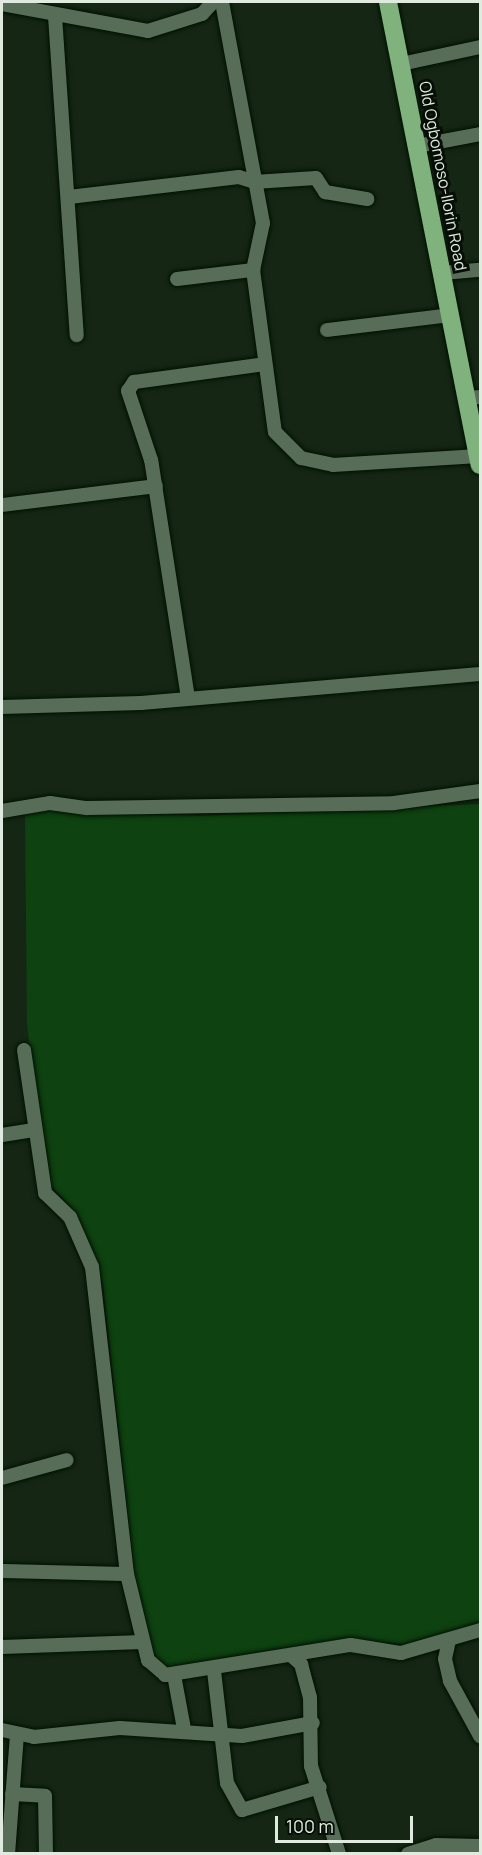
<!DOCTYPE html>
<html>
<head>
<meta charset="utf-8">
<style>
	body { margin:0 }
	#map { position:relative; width:482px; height:1855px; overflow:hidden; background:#152714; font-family:Manrope,sans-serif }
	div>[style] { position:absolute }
	.green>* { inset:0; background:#0e4210 }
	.roads { filter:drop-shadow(0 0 2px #021002) drop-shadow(0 0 2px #021002) }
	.minor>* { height:14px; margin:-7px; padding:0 7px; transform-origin:7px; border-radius:7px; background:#586d57 }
	.highway>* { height:18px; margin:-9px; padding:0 9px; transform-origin:9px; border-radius:9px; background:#7fb27c }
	span { translate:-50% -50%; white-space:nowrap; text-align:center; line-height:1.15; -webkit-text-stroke:6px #060e06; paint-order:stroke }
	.street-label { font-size:16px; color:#dfebde }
	.frame { position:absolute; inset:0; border:3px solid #dfebde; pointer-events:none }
	.scale { position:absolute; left:275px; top:1816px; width:138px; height:27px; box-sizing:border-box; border:3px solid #dfebde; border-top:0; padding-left:8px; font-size:18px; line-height:21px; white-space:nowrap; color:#dfebde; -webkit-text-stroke:4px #060e06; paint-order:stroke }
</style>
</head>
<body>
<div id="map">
	<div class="green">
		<i style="clip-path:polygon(480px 804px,480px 1628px,405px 1644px,355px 1641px,171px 1670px,158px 1663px,147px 1645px,136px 1590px,103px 1283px,73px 1209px,45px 1179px,27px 1024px,25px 815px,46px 809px,198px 816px)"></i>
	</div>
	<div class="roads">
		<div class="minor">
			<i style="left:222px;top:2px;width:225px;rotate:79.5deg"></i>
			<i style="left:263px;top:223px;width:48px;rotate:102deg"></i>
			<i style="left:253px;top:270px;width:163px;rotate:82.3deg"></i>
			<i style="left:275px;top:432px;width:37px;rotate:45deg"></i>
			<i style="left:301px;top:458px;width:33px;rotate:12deg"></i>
			<i style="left:333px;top:465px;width:146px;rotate:-3.5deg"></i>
			<i style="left:2px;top:4px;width:148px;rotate:10.5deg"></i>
			<i style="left:148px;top:31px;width:57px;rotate:-17.5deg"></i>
			<i style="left:202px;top:14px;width:16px;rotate:-47deg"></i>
			<i style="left:55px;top:16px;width:320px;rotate:86.1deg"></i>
			<i style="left:401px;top:64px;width:81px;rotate:-12.1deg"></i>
			<i style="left:417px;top:146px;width:64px;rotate:-10.8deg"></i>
			<i style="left:69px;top:197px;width:171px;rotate:-6.7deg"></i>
			<i style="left:239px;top:177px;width:16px;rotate:18deg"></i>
			<i style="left:254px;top:182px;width:62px;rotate:-3.7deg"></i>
			<i style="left:316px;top:178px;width:17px;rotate:57deg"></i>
			<i style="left:325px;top:192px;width:43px;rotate:9.5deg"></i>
			<i style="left:443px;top:273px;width:37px;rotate:-5deg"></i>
			<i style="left:177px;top:279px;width:77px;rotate:-6.8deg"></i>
			<i style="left:327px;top:330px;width:125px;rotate:-6.9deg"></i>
			<i style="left:467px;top:398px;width:13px;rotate:-4deg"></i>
			<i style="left:2px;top:505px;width:155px;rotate:-7deg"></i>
			<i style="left:188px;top:698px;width:241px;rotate:-98.8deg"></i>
			<i style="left:151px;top:460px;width:73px;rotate:-108.4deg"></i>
			<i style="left:128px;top:391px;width:11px;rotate:-56deg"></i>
			<i style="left:134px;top:382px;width:132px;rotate:-7.8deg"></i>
			<i style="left:2px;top:707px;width:139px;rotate:-1.6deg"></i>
			<i style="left:141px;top:703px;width:340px;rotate:-4.9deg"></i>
			<i style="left:2px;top:811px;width:49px;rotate:-9.5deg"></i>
			<i style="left:50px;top:803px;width:37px;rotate:8deg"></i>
			<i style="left:87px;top:808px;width:307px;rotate:-0.9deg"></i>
			<i style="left:394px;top:803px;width:87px;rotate:-7.9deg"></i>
			<i style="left:24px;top:1050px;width:145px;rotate:81.6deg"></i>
			<i style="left:45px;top:1193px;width:35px;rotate:44deg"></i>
			<i style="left:70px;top:1217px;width:55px;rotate:66.3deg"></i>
			<i style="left:92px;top:1267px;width:309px;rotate:83.5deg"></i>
			<i style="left:2px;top:1135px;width:32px;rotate:-9deg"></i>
			<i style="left:2px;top:1478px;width:67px;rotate:-15.5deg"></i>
			<i style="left:2px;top:1571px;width:125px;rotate:1.4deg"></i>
			<i style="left:127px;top:1574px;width:89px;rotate:76.3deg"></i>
			<i style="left:148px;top:1660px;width:23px;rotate:41deg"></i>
			<i style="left:165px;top:1675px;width:188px;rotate:-9.2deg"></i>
			<i style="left:351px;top:1645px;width:51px;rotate:9.1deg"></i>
			<i style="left:401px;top:1653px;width:82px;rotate:-16.2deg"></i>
			<i style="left:449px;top:1640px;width:19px;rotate:102deg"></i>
			<i style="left:445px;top:1659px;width:23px;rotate:77deg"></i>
			<i style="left:450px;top:1681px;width:63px;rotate:61.4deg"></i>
			<i style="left:2px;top:1647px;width:140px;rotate:-2deg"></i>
			<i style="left:293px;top:1657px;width:11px;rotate:41deg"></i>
			<i style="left:301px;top:1664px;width:34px;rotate:75deg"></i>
			<i style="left:310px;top:1697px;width:69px;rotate:89.2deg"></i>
			<i style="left:311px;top:1766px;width:92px;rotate:72.3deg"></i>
			<i style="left:214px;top:1671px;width:113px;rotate:83.4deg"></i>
			<i style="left:227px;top:1783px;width:31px;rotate:61deg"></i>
			<i style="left:242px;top:1810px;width:81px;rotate:-16.4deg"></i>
			<i style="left:174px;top:1675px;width:55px;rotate:79.5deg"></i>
			<i style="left:2px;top:1730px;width:33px;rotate:12deg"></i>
			<i style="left:34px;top:1737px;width:86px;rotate:-6deg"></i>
			<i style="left:120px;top:1728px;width:122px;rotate:3.8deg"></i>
			<i style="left:242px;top:1736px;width:72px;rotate:-10.4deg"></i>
			<i style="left:12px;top:1794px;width:33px;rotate:3deg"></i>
			<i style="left:45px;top:1796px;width:58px;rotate:89deg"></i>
			<i style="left:8px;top:1854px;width:120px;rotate:-85.7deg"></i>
			<i style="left:408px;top:1854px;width:29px;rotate:-18deg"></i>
			<i style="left:436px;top:1845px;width:44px;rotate:1.3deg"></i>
		</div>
		<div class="highway">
			<i style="left:388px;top:2px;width:472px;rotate:78.8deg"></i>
		</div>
	</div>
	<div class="street-label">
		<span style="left:443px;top:176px;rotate:79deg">Old Ogbomoso-Ilorin Road</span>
	</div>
	<div class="frame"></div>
	<div class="scale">100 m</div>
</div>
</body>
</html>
